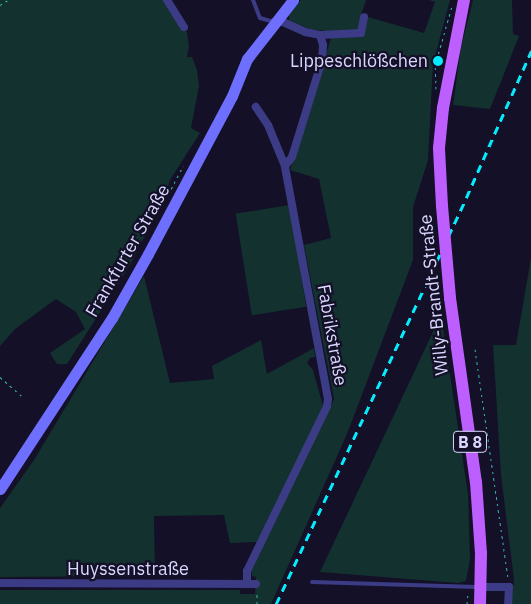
<!DOCTYPE html>
<html>
<head>
<meta charset="utf-8">
<style>
	body { margin:0 }
	#map { position:relative; width:531px; height:604px; overflow:hidden; background:#131027; font-family:"IBM Plex Sans",sans-serif }
	div>[style] { position:absolute }
	.green>* { inset:0; background:#13312f; transform-origin:0 0 }
	.path>* { height:1px; margin-top:-0.5px; transform-origin:0; background:repeating-linear-gradient(90deg,#31b9ac 0 2.5px,transparent 0 6.5px) }
	.lane>* { height:4px; margin:-2px; padding:0 2px; transform-origin:2px; border-radius:2px; background:#3c3b86 }
	.street>* { height:8px; margin:-4px; padding:0 4px; transform-origin:4px; border-radius:4px; background:#3c3b86 }
	.secondary>* { height:11px; margin:-5.5px; padding:0 5.5px; transform-origin:5.5px; border-radius:5.5px; background:#6e6ffe }
	.primary>* { height:12px; margin:-6px; padding:0 6px; transform-origin:6px; border-radius:6px; background:#bd5ffe }
	.rail>* { height:2.5px; margin-top:-1.25px; transform-origin:0; background:repeating-linear-gradient(90deg,#04ecfd 0 8px,transparent 0 14px) }
	.primary-bridge>* { height:12px; margin:-6px; padding:0 6px; transform-origin:6px; border-radius:6px; background:#bd5ffe }
	.dots>* { width:14px; height:14px; translate:-50% -50%; box-sizing:border-box; border:2px solid #131027; border-radius:50% }
	span { translate:-50% -50%; white-space:nowrap; text-align:center; line-height:1.15; -webkit-text-stroke:4.5px #131027; paint-order:stroke }
	.shield-label span { padding:1px 4px; background:#131027; border:1px solid; border-radius:4px; -webkit-text-stroke-width:0 }
	.shield-label { font-size:16px; color:#dad7ff; font-weight:700 }
	.poi-label { font-size:18px; color:#dad7ff }
	.right { translate:-100% -50%; text-align:right }
	.street-label { font-size:18px; color:#dad7ff }
</style>
</head>
<body>
<div id="map">
	<div class="green">
		<i style="clip-path:polygon(0 0,167px 0,186px 25px,189px 46px,187px 57px,192px 57px,197px 70px,199px 86px,191px 128px,200px 133px,170px 180px,165px 197px,130px 265px,67px 364px,57px 364px,50px 353px,85px 329px,76px 312px,56px 299px,15px 329px,0 346px)"></i>
		<i style="clip-path:polygon(301px 0,366px 0,361px 15px,424px 33px,435px 2px,429px 0,450px 0,433px 64px,428px 160px,413px 207px,413px 260px,347px 434px,271px 604px,0 604px,0 590px,240px 590px,240px 594px,255px 594px,256px 577px,252px 576px,251px 570px,334px 399px,304px 245px,331px 238px,319px 179px,290px 170px,333px 32px,310px 29px,289px 20px,289px 14px)"></i>
		<i style="clip-path:polygon(473px 0,512px 0,513px 34px,519px 36px,490px 109px,453px 105px,461px 47px)"></i>
		<i style="left:290px;top:205px;width:103px;height:55px;rotate:81deg"></i>
		<i style="clip-path:polygon(531px 258px,531px 604px,511px 604px,514px 579px,501px 475px,493px 345px,516px 345px)"></i>
		<i style="clip-path:polygon(144px 276px,170px 383px,214px 379px,212px 366px,261px 340px,267px 374px,314px 348px,315px 357px,310px 358px,307px 363px,313px 370px,323px 406px,306px 443px,257px 542px,230px 543px,224px 515px,154px 516px,155px 576px,0 577px,0 508px,34px 460px)"></i>
		<i style="clip-path:polygon(441px 315px,468px 494px,470px 559px,466px 581px,458px 583px,320px 572px)"></i>
	</div>
	<div class="path">
		<i style="left:0;top:5px;width:9px;rotate:-32deg"></i>
		<i style="left:436px;top:89px;width:23px;rotate:-92deg"></i>
		<i style="left:435px;top:66px;width:62px;rotate:-74.2deg"></i>
		<i style="left:171px;top:189px;width:26px;rotate:-62deg"></i>
		<i style="left:475px;top:349px;width:232px;rotate:81.8deg"></i>
		<i style="left:0;top:377px;width:29px;rotate:41deg"></i>
		<i style="left:257px;top:604px;width:12px;rotate:-90deg"></i>
		<i style="left:467px;top:604px;width:12px;rotate:-85deg"></i>
	</div>
	<div class="lane">
		<i style="left:253px;top:0;width:19px;rotate:69deg"></i>
		<i style="left:260px;top:18px;width:15px;rotate:16deg"></i>
		<i style="left:312px;top:582px;width:165px;rotate:1.7deg"></i>
	</div>
	<div class="street">
		<i style="left:167px;top:0;width:32px;rotate:58deg"></i>
		<i style="left:274px;top:22px;width:9px"></i>
		<i style="left:283px;top:22px;width:24px;rotate:24deg"></i>
		<i style="left:305px;top:32px;width:15px;rotate:11deg"></i>
		<i style="left:320px;top:35px;width:41px;rotate:-2.8deg"></i>
		<i style="left:361px;top:33px;width:16px;rotate:-79deg"></i>
		<i style="left:285px;top:166px;width:11px;rotate:-52deg"></i>
		<i style="left:292px;top:157px;width:102px;rotate:-72.8deg"></i>
		<i style="left:322px;top:60px;width:15px;rotate:-86deg"></i>
		<i style="left:323px;top:45px;width:10px;rotate:-107deg"></i>
		<i style="left:0;top:583px;width:256px;rotate:0.2deg"></i>
		<i style="left:247px;top:584px;width:13px;rotate:-90deg"></i>
		<i style="left:247px;top:571px;width:183px;rotate:-64.1deg"></i>
		<i style="left:327px;top:406px;width:7px;rotate:-82deg"></i>
		<i style="left:328px;top:399px;width:237px;rotate:-100.5deg"></i>
		<i style="left:285px;top:166px;width:44px;rotate:-112.5deg"></i>
		<i style="left:268px;top:125px;width:22px;rotate:-124deg"></i>
		<i style="left:480px;top:587px;width:29px"></i>
		<i style="left:509px;top:587px;width:17px;rotate:93deg"></i>
	</div>
	<div class="secondary">
		<i style="left:0;top:489px;width:204px;rotate:-56.8deg"></i>
		<i style="left:112px;top:318px;width:73px;rotate:-60.6deg"></i>
		<i style="left:148px;top:254px;width:179px;rotate:-62deg"></i>
		<i style="left:232px;top:96px;width:40px;rotate:-68deg"></i>
		<i style="left:247px;top:59px;width:75px;rotate:-52.1deg"></i>
	</div>
	<div class="primary">
		<i style="left:442px;top:206px;width:58px;rotate:-93deg"></i>
		<i style="left:439px;top:148px;width:40px;rotate:-84.3deg"></i>
		<i style="left:443px;top:108px;width:110px;rotate:-79deg"></i>
		<i style="left:450px;top:298px;width:186px;rotate:82deg"></i>
		<i style="left:476px;top:482px;width:71px;rotate:86deg"></i>
		<i style="left:481px;top:553px;width:51px;rotate:91.1deg"></i>
	</div>
	<div class="rail">
		<i style="left:276px;top:604px;width:448px;rotate:-64.9deg"></i>
		<i style="left:466px;top:198px;width:161px;rotate:-66.1deg"></i>
	</div>
	<div class="primary-bridge">
		<i style="left:442px;top:206px;width:92px;rotate:85deg"></i>
	</div>
	<div class="dots">
		<i style="left:438px;top:61px;background:#04ecfd"></i>
	</div>
	<div class="shield-label">
		<span style="left:470px;top:442px">B 8</span>
	</div>
	<div class="poi-label">
		<span class="right" style="left:428px;top:61px">Lippeschlößchen</span>
	</div>
	<div class="street-label">
		<span style="left:128px;top:251px;rotate:-60deg">Frankfurter Straße</span>
		<span style="left:434px;top:295px;rotate:-96deg">Willy-Brandt-Straße</span>
		<span style="left:332px;top:335px;rotate:80deg">Fabrikstraße</span>
		<span style="left:128px;top:569px">Huyssenstraße</span>
	</div>
</div>
</body>
</html>
